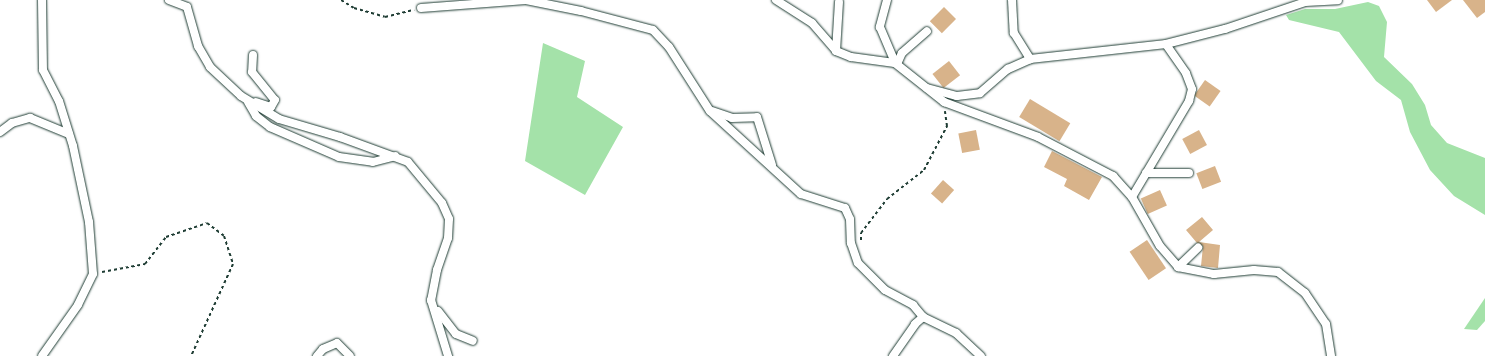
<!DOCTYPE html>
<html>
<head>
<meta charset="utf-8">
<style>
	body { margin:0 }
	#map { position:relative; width:1485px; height:356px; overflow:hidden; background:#fff; font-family:Dekko,sans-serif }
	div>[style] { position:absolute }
	.green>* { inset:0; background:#a4e2a9 }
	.building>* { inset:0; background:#d8b38a; transform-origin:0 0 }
	.path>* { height:2px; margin-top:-1px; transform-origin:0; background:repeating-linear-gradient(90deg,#1f3d34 0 3px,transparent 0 6px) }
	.roads { filter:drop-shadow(0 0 1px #1f3d34) drop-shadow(0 0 1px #1f3d34) }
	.street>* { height:8px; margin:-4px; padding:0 4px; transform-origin:4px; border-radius:4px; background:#fff }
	span { translate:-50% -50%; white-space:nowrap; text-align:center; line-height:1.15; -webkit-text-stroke:4px #fff; paint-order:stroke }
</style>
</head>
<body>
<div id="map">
	<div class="green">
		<i style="clip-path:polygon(1368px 2px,1379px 6px,1387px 22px,1384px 57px,1412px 84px,1425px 105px,1431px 125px,1447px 143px,1485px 158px,1485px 215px,1454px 196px,1430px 170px,1410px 132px,1401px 100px,1376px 81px,1339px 32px,1289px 20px,1286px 15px,1305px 9px,1335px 9px)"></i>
		<i style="clip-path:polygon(543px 43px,585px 61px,577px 97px,623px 127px,585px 195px,525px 161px)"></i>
		<i style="clip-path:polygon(1485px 298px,1485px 321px,1477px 330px,1464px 329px)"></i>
	</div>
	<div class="building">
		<i style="clip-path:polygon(1427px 0,1452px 0,1436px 12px)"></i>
		<i style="clip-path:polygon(1463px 0,1485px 0,1485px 12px,1477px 18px)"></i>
		<i style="left:944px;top:7px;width:17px;height:20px;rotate:45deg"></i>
		<i style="left:949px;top:61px;width:18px;height:21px;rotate:52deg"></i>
		<i style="left:1205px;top:80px;width:19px;height:19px;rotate:35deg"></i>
		<i style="left:1030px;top:99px;width:47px;height:21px;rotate:31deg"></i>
		<i style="left:976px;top:130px;width:20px;height:18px;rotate:79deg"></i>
		<i style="left:1199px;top:130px;width:17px;height:19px;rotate:62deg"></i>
		<i style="clip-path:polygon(1052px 151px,1102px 177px,1089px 200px,1064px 186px,1067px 179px,1044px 167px)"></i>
		<i style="left:1215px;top:166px;width:17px;height:20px;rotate:69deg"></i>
		<i style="left:943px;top:180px;width:15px;height:18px;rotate:42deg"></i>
		<i style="left:1160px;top:190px;width:17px;height:21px;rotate:66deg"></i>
		<i style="clip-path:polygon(1202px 217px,1213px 230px,1199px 242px,1220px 245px,1218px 268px,1201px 266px,1203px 246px,1197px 243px,1186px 230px)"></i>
		<i style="left:1147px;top:240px;width:34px;height:21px;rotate:56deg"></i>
	</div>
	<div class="path">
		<i style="left:341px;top:0;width:15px;rotate:32deg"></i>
		<i style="left:354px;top:8px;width:32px;rotate:16deg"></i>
		<i style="left:385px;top:17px;width:30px;rotate:-14deg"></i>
		<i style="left:861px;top:240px;width:7px;rotate:-90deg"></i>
		<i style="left:861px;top:233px;width:43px;rotate:-52.6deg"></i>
		<i style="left:887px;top:199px;width:47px;rotate:-38.1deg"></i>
		<i style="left:924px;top:170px;width:50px;rotate:-62.4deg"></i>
		<i style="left:947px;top:126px;width:15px;rotate:-98deg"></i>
		<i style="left:102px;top:272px;width:44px;rotate:-10.5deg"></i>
		<i style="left:145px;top:264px;width:34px;rotate:-52deg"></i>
		<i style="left:166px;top:237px;width:43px;rotate:-18.9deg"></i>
		<i style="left:207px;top:223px;width:21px;rotate:37deg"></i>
		<i style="left:224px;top:236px;width:29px;rotate:72deg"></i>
		<i style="left:233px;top:264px;width:101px;rotate:114.5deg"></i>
	</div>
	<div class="roads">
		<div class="street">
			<i style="left:42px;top:0;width:70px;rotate:89.2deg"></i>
			<i style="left:43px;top:70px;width:35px;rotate:63deg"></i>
			<i style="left:59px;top:101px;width:47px;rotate:72.7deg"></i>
			<i style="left:73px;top:146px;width:78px;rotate:78.1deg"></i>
			<i style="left:89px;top:222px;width:52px;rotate:85.6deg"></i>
			<i style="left:93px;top:274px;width:34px;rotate:116deg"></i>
			<i style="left:78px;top:305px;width:62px;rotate:125.2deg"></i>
			<i style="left:169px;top:0;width:19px;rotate:21deg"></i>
			<i style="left:187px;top:7px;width:41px;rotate:74.2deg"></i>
			<i style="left:198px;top:46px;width:24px;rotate:60deg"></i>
			<i style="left:210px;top:67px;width:42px;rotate:43.1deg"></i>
			<i style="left:241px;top:96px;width:44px;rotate:31.2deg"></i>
			<i style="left:279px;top:119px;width:64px;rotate:16.4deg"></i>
			<i style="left:340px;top:137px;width:72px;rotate:20.2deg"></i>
			<i style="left:408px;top:162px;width:53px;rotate:50.3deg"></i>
			<i style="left:442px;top:203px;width:17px;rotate:66deg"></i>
			<i style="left:449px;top:219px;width:19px;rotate:93deg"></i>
			<i style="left:448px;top:238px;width:34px;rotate:109deg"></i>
			<i style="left:437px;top:270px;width:31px;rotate:101deg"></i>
			<i style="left:431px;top:300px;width:59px;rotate:73.1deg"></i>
			<i style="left:776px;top:0;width:43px;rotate:32.6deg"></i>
			<i style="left:812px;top:23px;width:37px;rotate:49deg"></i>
			<i style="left:836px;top:51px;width:16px;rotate:22deg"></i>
			<i style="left:851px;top:57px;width:44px;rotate:7.8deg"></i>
			<i style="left:895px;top:63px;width:63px;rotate:38.5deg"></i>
			<i style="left:944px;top:102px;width:100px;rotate:20.4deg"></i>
			<i style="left:1038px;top:137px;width:85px;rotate:27.5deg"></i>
			<i style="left:1113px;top:176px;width:28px;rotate:48deg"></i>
			<i style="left:1132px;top:197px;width:56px;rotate:60.3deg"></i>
			<i style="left:1160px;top:246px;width:28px;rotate:49deg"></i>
			<i style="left:1178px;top:267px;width:37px;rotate:11deg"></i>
			<i style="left:1214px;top:274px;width:40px;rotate:-5.7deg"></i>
			<i style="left:1254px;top:270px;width:24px;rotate:5deg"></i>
			<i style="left:1278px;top:272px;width:34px;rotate:38deg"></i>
			<i style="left:1305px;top:293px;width:37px;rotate:56deg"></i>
			<i style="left:1326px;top:324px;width:32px;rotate:81deg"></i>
			<i style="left:887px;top:0;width:28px;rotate:105deg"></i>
			<i style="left:880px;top:27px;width:39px;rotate:67deg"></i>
			<i style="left:1012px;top:0;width:33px;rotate:87deg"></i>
			<i style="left:1014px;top:33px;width:31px;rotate:58deg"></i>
			<i style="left:421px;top:8px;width:105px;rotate:-4.4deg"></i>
			<i style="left:526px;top:0;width:56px;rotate:11.3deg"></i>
			<i style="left:581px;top:11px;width:74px;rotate:14.8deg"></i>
			<i style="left:653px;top:30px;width:23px;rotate:47deg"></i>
			<i style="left:669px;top:47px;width:76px;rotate:57.4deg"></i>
			<i style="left:710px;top:111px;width:123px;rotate:42.4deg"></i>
			<i style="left:801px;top:194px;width:46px;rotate:17.7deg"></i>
			<i style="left:845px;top:208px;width:12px;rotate:66deg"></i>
			<i style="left:850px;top:219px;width:24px;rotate:88deg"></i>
			<i style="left:851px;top:243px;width:21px;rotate:71deg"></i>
			<i style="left:858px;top:263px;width:38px;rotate:45deg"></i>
			<i style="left:885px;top:290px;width:32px;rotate:28deg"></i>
			<i style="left:913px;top:305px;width:16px;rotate:50deg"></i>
			<i style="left:836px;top:51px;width:49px;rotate:-86.5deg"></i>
			<i style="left:253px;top:55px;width:17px;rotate:93deg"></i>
			<i style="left:252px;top:72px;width:36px;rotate:51deg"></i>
			<i style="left:275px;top:100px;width:8px;rotate:120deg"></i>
			<i style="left:271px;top:107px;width:16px;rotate:-162deg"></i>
			<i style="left:897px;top:64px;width:12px;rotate:-66deg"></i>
			<i style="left:902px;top:53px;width:33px;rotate:-41deg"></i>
			<i style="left:927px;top:88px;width:31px;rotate:15deg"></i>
			<i style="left:957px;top:96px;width:23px;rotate:-7deg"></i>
			<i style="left:980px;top:93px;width:37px;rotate:-41deg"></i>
			<i style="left:1008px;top:69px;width:24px;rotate:-24deg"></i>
			<i style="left:1030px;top:59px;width:137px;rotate:-6.3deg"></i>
			<i style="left:1166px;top:44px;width:61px;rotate:-14.3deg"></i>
			<i style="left:1225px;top:29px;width:84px;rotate:-18.6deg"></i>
			<i style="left:1305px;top:2px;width:33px;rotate:-3deg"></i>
			<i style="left:248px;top:102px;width:16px;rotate:60deg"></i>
			<i style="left:256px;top:116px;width:18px;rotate:38deg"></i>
			<i style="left:270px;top:127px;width:75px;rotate:23.5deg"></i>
			<i style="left:339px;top:157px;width:34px;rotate:8deg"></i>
			<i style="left:373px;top:162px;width:23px;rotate:-15deg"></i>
			<i style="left:712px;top:111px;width:21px;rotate:19deg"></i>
			<i style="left:732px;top:118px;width:25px;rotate:-2deg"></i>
			<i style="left:757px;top:117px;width:50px;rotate:72.6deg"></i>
			<i style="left:0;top:132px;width:15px;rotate:-37deg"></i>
			<i style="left:12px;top:123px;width:19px;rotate:-16deg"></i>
			<i style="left:30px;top:118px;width:42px;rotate:22.3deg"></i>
			<i style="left:1146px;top:173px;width:43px"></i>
			<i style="left:1132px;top:197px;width:112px;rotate:-59.3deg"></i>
			<i style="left:1189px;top:101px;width:12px;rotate:-76deg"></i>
			<i style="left:1192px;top:89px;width:17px;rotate:-111deg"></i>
			<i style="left:1186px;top:73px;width:35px;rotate:-125deg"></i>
			<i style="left:1178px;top:267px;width:28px;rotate:-44deg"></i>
			<i style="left:438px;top:311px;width:29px;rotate:52deg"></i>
			<i style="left:456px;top:334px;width:18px;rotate:22deg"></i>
			<i style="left:317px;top:356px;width:9px;rotate:-49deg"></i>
			<i style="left:323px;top:349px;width:15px;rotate:-23deg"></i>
			<i style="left:337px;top:343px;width:18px;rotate:45deg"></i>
			<i style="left:893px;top:356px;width:39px;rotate:-55deg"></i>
			<i style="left:915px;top:324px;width:11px;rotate:-41deg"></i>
			<i style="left:923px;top:317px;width:37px;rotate:26deg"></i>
			<i style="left:956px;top:333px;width:34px;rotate:43deg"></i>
		</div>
	</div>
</div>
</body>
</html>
